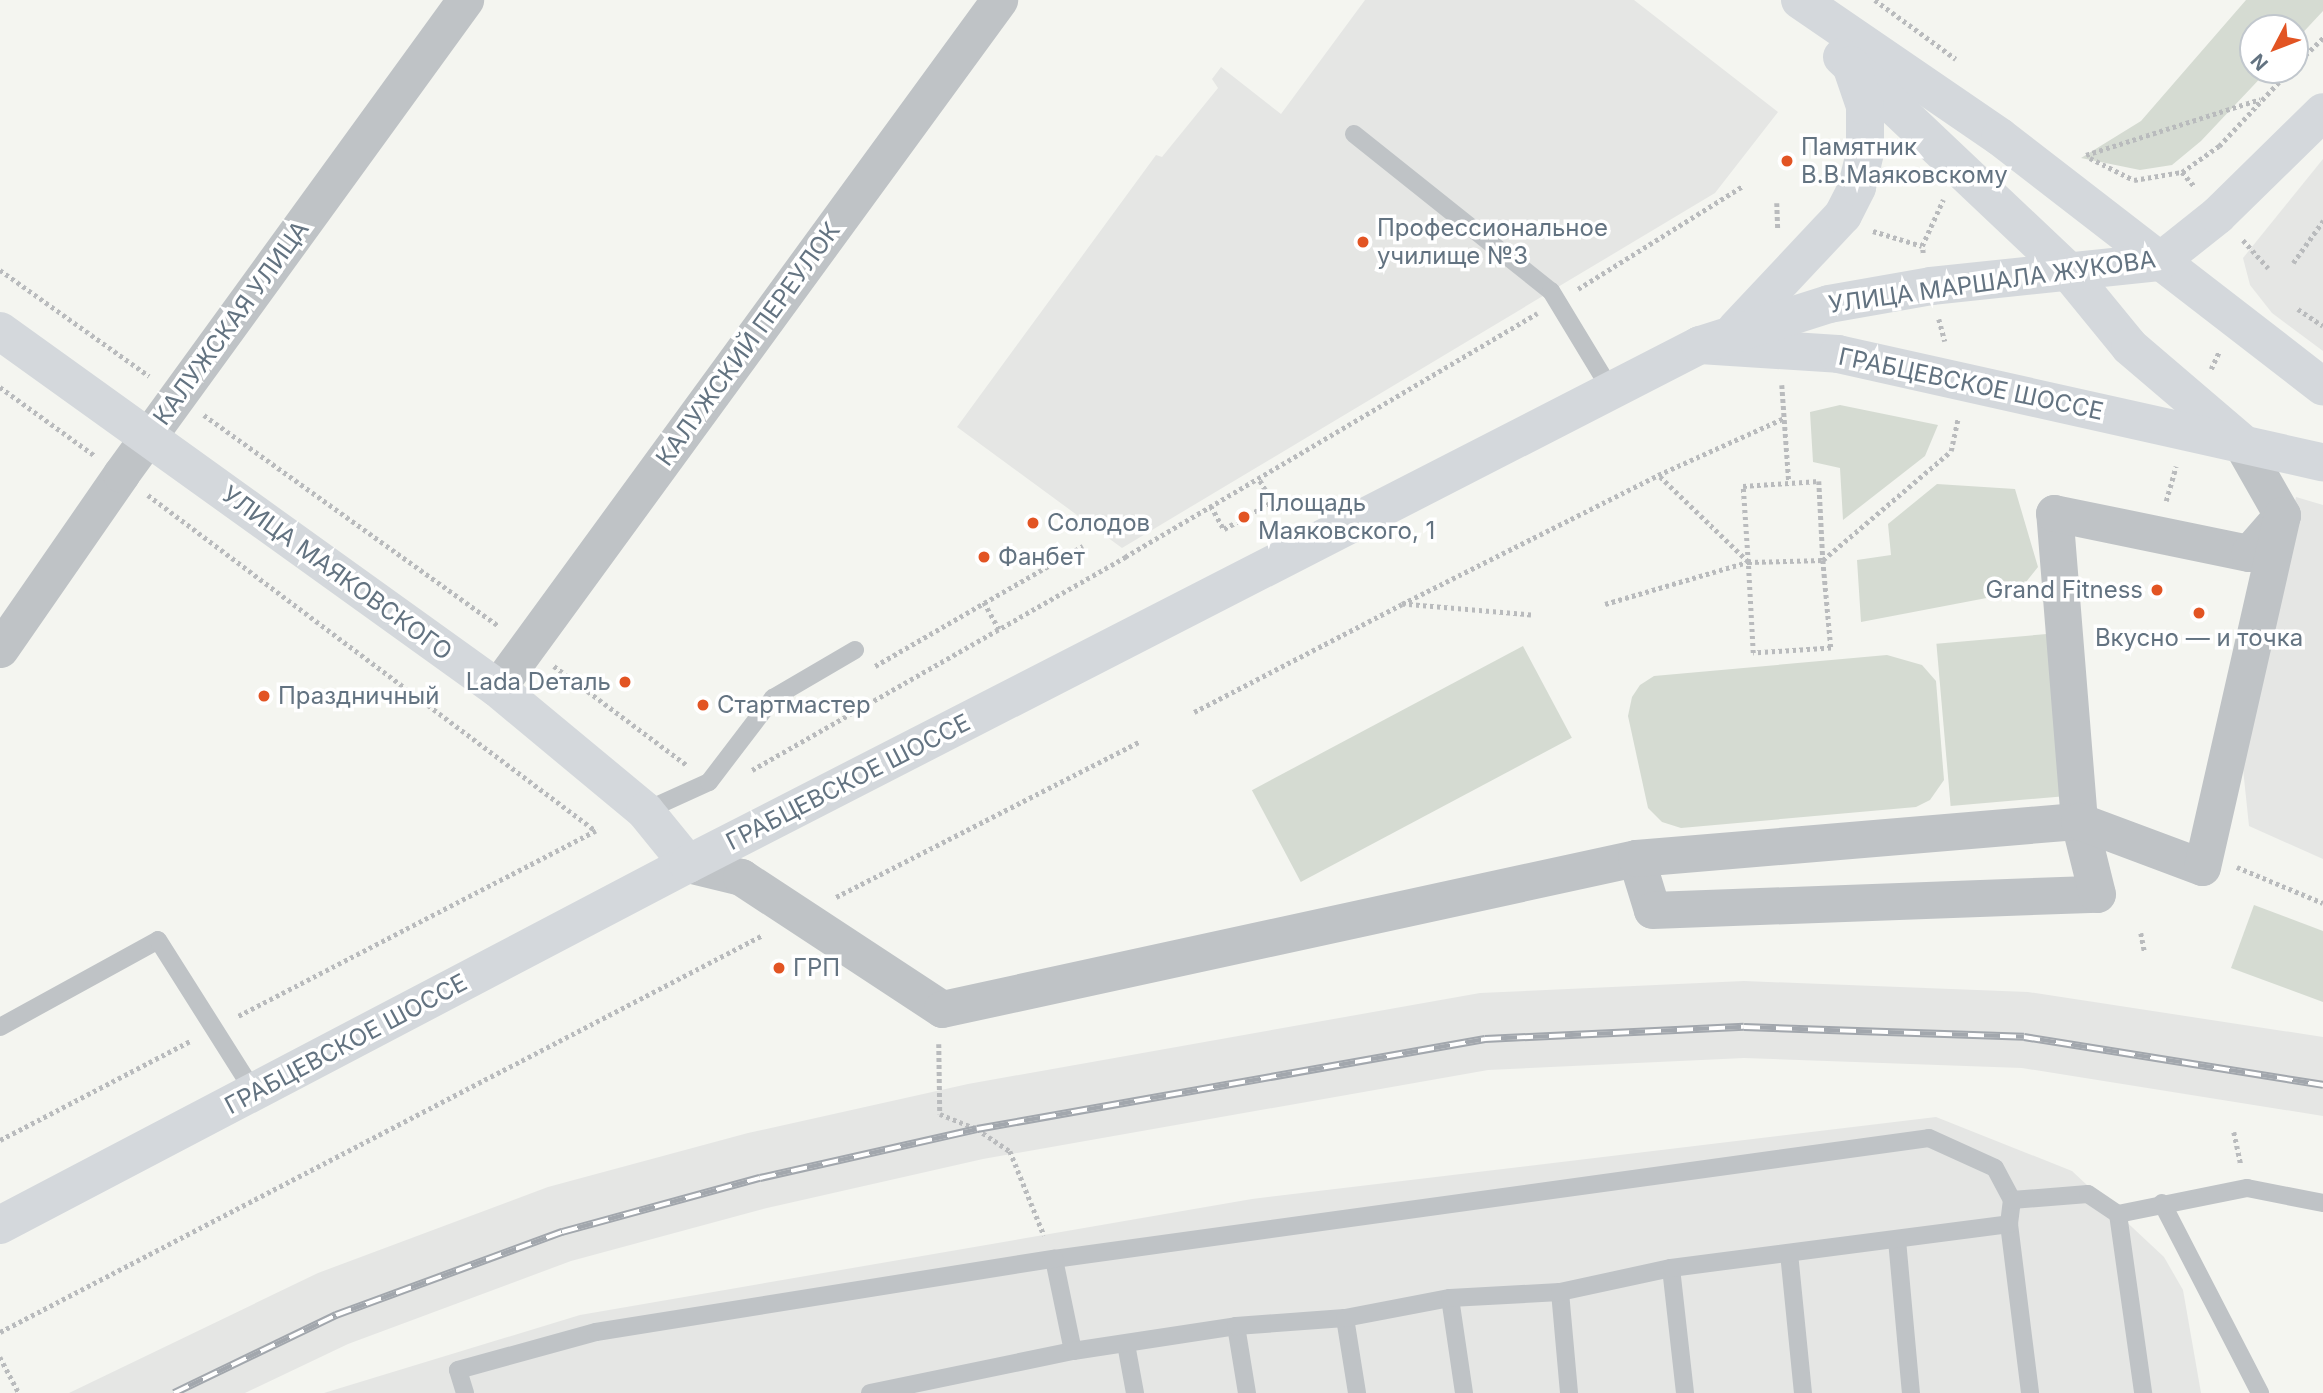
<!DOCTYPE html>
<html>
<head>
<meta charset="utf-8">
<style>
	body { margin:0 }
	#map { position:relative; width:2323px; height:1393px; overflow:hidden; background:#f4f5f0; font-family:Inter,sans-serif }
	div>[style] { position:absolute }
	.built>* { inset:0; background:#e5e6e4 }
	.green>* { inset:0; background:#d5dbd2; transform-origin:0 0 }
	.path>* { height:4.5px; margin-top:-2.25px; transform-origin:0; background:repeating-linear-gradient(90deg,#b9bbbd 0 3.5px,transparent 0 7px) }
	.lane>* { height:18px; margin:-9px; padding:0 9px; transform-origin:9px; border-radius:9px; background:#bfc3c6 }
	.street>* { height:37px; margin:-18.5px; padding:0 18.5px; transform-origin:18.5px; border-radius:18.5px; background:#bfc3c6 }
	.secondary>* { height:38px; margin:-19px; padding:0 19px; transform-origin:19px; border-radius:19px; background:#d4d8dc }
	.primary>* { height:38px; margin:-19px; padding:0 19px; transform-origin:19px; border-radius:19px; background:#d4d8dc }
	.rail>* { height:8px; margin-top:-4px; transform-origin:0; background:repeating-linear-gradient(90deg,#fff 0 16px,#a2a7ad 0 32px); box-sizing:border-box; border-block:2px solid #a2a7ad }
	.dots>* { width:19px; height:19px; translate:-50% -50%; box-sizing:border-box; border:4px solid #fff; border-radius:50% }
	span { translate:-50% -50%; white-space:nowrap; text-align:center; line-height:1.15; -webkit-text-stroke:7px #fff; paint-order:stroke }
	.poi-label { font-size:24px; color:#637381 }
	.left { translate:0 -50%; text-align:left }
	.right { translate:-100% -50%; text-align:right }
	.street-label { font-size:24px; color:#637381 }
	.north { position:absolute; left:2239px; top:14px; width:70px; height:70px; box-sizing:border-box; background:#fff; border:2px solid #c1c7cd; border-radius:50%; rotate:228deg; font-size:19px; font-weight:700; line-height:28px; text-align:center; color:#637381 }
	.north::after { content:''; display:block; margin:auto; width:24px; height:32px; background:#e25423; clip-path:polygon(50% 0,100% 100%,50% 72%,0 100%) }
</style>
</head>
<body>
<div id="map">
	<div class="built">
		<i style="clip-path:polygon(1365px 0,1634px 0,1778px 112px,1715px 193px,1122px 548px,957px 427px,1156px 155px,1162px 157px,1218px 88px,1212px 79px,1221px 67px,1281px 114px)"></i>
		<i style="clip-path:polygon(2323px 159px,2323px 351px,2272px 313px,2250px 285px,2243px 258px)"></i>
		<i style="clip-path:polygon(2296px 497px,2323px 505px,2323px 859px,2249px 826px,2240px 740px)"></i>
		<i style="clip-path:polygon(1744px 981px,2028px 992px,2323px 1037px,2323px 1116px,2022px 1068px,1744px 1058px,1488px 1070px,983px 1159px,767px 1208px,571px 1261px,348px 1344px,245px 1393px,69px 1393px,318px 1273px,548px 1187px,748px 1133px,968px 1084px,1480px 993px)"></i>
		<i style="clip-path:polygon(1936px 1117px,2072px 1171px,2164px 1257px,2183px 1290px,2201px 1393px,324px 1393px,580px 1315px,1252px 1199px)"></i>
	</div>
	<div class="green">
		<i style="clip-path:polygon(2246px 0,2323px 0,2323px 11px,2295px 41px,2295px 28px,2253px 28px,2253px 70px,2268px 70px,2201px 141px,2172px 165px,2140px 170px,2081px 158px,2141px 121px)"></i>
		<i style="clip-path:polygon(1840px 405px,1938px 425px,1925px 456px,1843px 520px,1840px 468px,1813px 462px,1810px 412px)"></i>
		<i style="clip-path:polygon(1937px 484px,2015px 489px,2038px 567px,2018px 592px,1861px 622px,1857px 560px,1891px 555px,1888px 524px)"></i>
		<i style="left:2047px;top:634px;width:163px;height:111px;rotate:85deg"></i>
		<i style="left:1523px;top:646px;width:104px;height:307px;rotate:62deg"></i>
		<i style="clip-path:polygon(1887px 655px,1922px 665px,1936px 681px,1944px 780px,1930px 800px,1916px 807px,1681px 828px,1662px 822px,1648px 808px,1628px 716px,1632px 697px,1640px 685px,1654px 676px)"></i>
		<i style="clip-path:polygon(2254px 905px,2323px 931px,2323px 1002px,2231px 968px)"></i>
	</div>
	<div class="path">
		<i style="left:1875px;top:0;width:100px;rotate:36.1deg"></i>
		<i style="left:2295px;top:65px;width:39px;rotate:-44deg"></i>
		<i style="left:2086px;top:155px;width:183px;rotate:-17.8deg"></i>
		<i style="left:2090px;top:158px;width:49px;rotate:26.6deg"></i>
		<i style="left:2134px;top:180px;width:49px;rotate:-9.5deg"></i>
		<i style="left:2182px;top:172px;width:45px;rotate:-35.1deg"></i>
		<i style="left:2219px;top:146px;width:104px;rotate:-46.9deg"></i>
		<i style="left:2182px;top:172px;width:20px;rotate:49deg"></i>
		<i style="left:1777px;top:203px;width:27px;rotate:88deg"></i>
		<i style="left:1873px;top:231px;width:51px;rotate:17deg"></i>
		<i style="left:2243px;top:240px;width:38px;rotate:48deg"></i>
		<i style="left:1923px;top:253px;width:7px;rotate:-98deg"></i>
		<i style="left:1922px;top:246px;width:51px;rotate:-65.5deg"></i>
		<i style="left:2293px;top:263px;width:52px;rotate:-54.5deg"></i>
		<i style="left:0;top:270px;width:183px;rotate:35.4deg"></i>
		<i style="left:1578px;top:289px;width:195px;rotate:-32deg"></i>
		<i style="left:2298px;top:309px;width:30px;rotate:34deg"></i>
		<i style="left:1939px;top:319px;width:23px;rotate:75deg"></i>
		<i style="left:2211px;top:369px;width:19px;rotate:-65deg"></i>
		<i style="left:1782px;top:385px;width:98px;rotate:85.9deg"></i>
		<i style="left:0;top:387px;width:116px;rotate:35.9deg"></i>
		<i style="left:204px;top:415px;width:363px;rotate:35.6deg"></i>
		<i style="left:148px;top:495px;width:560px;rotate:36.87deg"></i>
		<i style="left:596px;top:831px;width:404px;rotate:152.6deg"></i>
		<i style="left:2166px;top:501px;width:36px;rotate:-74deg"></i>
		<i style="left:1211px;top:506px;width:26px;rotate:61deg"></i>
		<i style="left:1224px;top:529px;width:55px;rotate:-29.4deg"></i>
		<i style="left:1272px;top:502px;width:28px;rotate:-120deg"></i>
		<i style="left:1748px;top:562px;width:76px;rotate:-93.8deg"></i>
		<i style="left:1743px;top:486px;width:76px;rotate:-3.8deg"></i>
		<i style="left:1819px;top:481px;width:79px;rotate:87.1deg"></i>
		<i style="left:1823px;top:560px;width:88px;rotate:84.8deg"></i>
		<i style="left:1831px;top:648px;width:78px;rotate:176.3deg"></i>
		<i style="left:1753px;top:653px;width:91px;rotate:-93.1deg"></i>
		<i style="left:1748px;top:562px;width:75px;rotate:-1.5deg"></i>
		<i style="left:1823px;top:560px;width:168px;rotate:-40.4deg"></i>
		<i style="left:1951px;top:451px;width:33px;rotate:-78deg"></i>
		<i style="left:984px;top:602px;width:31px;rotate:61deg"></i>
		<i style="left:1605px;top:604px;width:149px;rotate:-16.4deg"></i>
		<i style="left:1748px;top:562px;width:125px;rotate:-136deg"></i>
		<i style="left:1531px;top:615px;width:129px;rotate:-175.1deg"></i>
		<i style="left:1402px;top:604px;width:287px;rotate:-26.7deg"></i>
		<i style="left:1658px;top:475px;width:138px;rotate:-24.3deg"></i>
		<i style="left:554px;top:666px;width:166px;rotate:36.7deg"></i>
		<i style="left:875px;top:666px;width:240px;rotate:-30deg"></i>
		<i style="left:1194px;top:712px;width:234px;rotate:-27.4deg"></i>
		<i style="left:752px;top:770px;width:430px;rotate:-29.7deg"></i>
		<i style="left:1125px;top:557px;width:479px;rotate:-30.6deg"></i>
		<i style="left:2237px;top:867px;width:93px;rotate:22.7deg"></i>
		<i style="left:836px;top:897px;width:340px;rotate:-27.1deg"></i>
		<i style="left:2141px;top:933px;width:20px;rotate:79deg"></i>
		<i style="left:939px;top:1044px;width:70px;rotate:89.2deg"></i>
		<i style="left:940px;top:1114px;width:40px;rotate:22deg"></i>
		<i style="left:977px;top:1129px;width:40px;rotate:34deg"></i>
		<i style="left:1010px;top:1151px;width:91px;rotate:68deg"></i>
		<i style="left:2234px;top:1132px;width:34px;rotate:78deg"></i>
		<i style="left:0;top:1140px;width:216px;rotate:-27.5deg"></i>
		<i style="left:0;top:1332px;width:860px;rotate:-27.49deg"></i>
		<i style="left:0;top:1357px;width:41px;rotate:62.2deg"></i>
	</div>
	<div class="lane">
		<i style="left:1354px;top:134px;width:252px;rotate:38.6deg"></i>
		<i style="left:1551px;top:291px;width:116px;rotate:58.8deg"></i>
		<i style="left:645px;top:811px;width:70px;rotate:-24.4deg"></i>
		<i style="left:709px;top:782px;width:106px;rotate:-52.7deg"></i>
		<i style="left:773px;top:698px;width:95px;rotate:-30.3deg"></i>
		<i style="left:0;top:1027px;width:180px;rotate:-28.8deg"></i>
		<i style="left:158px;top:940px;width:180px;rotate:57.7deg"></i>
		<i style="left:2162px;top:1203px;width:214px;rotate:62.7deg"></i>
		<i style="left:2118px;top:1214px;width:181px;rotate:82deg"></i>
		<i style="left:2009px;top:1224px;width:170px;rotate:82.9deg"></i>
		<i style="left:1897px;top:1240px;width:154px;rotate:84.8deg"></i>
		<i style="left:1789px;top:1253px;width:141px;rotate:84.3deg"></i>
		<i style="left:1671px;top:1268px;width:126px;rotate:83.6deg"></i>
		<i style="left:1560px;top:1292px;width:101px;rotate:84.9deg"></i>
		<i style="left:1450px;top:1298px;width:96px;rotate:81.6deg"></i>
		<i style="left:1345px;top:1318px;width:76px;rotate:80.9deg"></i>
		<i style="left:1236px;top:1326px;width:68px;rotate:80.7deg"></i>
		<i style="left:1126px;top:1344px;width:50px;rotate:79.6deg"></i>
		<i style="left:1073px;top:1351px;width:94px;rotate:-101.7deg"></i>
		<i style="left:1054px;top:1259px;width:883px;rotate:-7.87deg"></i>
		<i style="left:1929px;top:1138px;width:72px;rotate:24.4deg"></i>
		<i style="left:1995px;top:1168px;width:36px;rotate:62deg"></i>
		<i style="left:465px;top:1393px;width:24px;rotate:-107deg"></i>
		<i style="left:458px;top:1370px;width:143px;rotate:-15.4deg"></i>
		<i style="left:596px;top:1332px;width:464px;rotate:-9.1deg"></i>
		<i style="left:870px;top:1393px;width:207px;rotate:-11.7deg"></i>
		<i style="left:1073px;top:1351px;width:165px;rotate:-8.7deg"></i>
		<i style="left:1236px;top:1326px;width:109px;rotate:-4.2deg"></i>
		<i style="left:1345px;top:1318px;width:107px;rotate:-10.8deg"></i>
		<i style="left:1450px;top:1298px;width:110px;rotate:-3.1deg"></i>
		<i style="left:1560px;top:1292px;width:114px;rotate:-12.2deg"></i>
		<i style="left:1671px;top:1268px;width:341px;rotate:-7.4deg"></i>
		<i style="left:2009px;top:1224px;width:24px;rotate:-83deg"></i>
		<i style="left:2012px;top:1200px;width:76px;rotate:-4.5deg"></i>
		<i style="left:2088px;top:1194px;width:36px;rotate:34deg"></i>
		<i style="left:2118px;top:1214px;width:132px;rotate:-11.4deg"></i>
		<i style="left:2247px;top:1188px;width:77px;rotate:11.2deg"></i>
	</div>
	<div class="street">
		<i style="left:0;top:649px;width:213px;rotate:-55.3deg"></i>
		<i style="left:121px;top:474px;width:586px;rotate:-54.03deg"></i>
		<i style="left:497px;top:688px;width:852px;rotate:-53.88deg"></i>
		<i style="left:1636px;top:858px;width:54px;rotate:72.9deg"></i>
		<i style="left:1652px;top:910px;width:445px;rotate:-2.1deg"></i>
		<i style="left:2097px;top:894px;width:75px;rotate:-103.9deg"></i>
		<i style="left:2079px;top:821px;width:309px;rotate:-94.6deg"></i>
		<i style="left:2054px;top:513px;width:199px;rotate:11.6deg"></i>
		<i style="left:2249px;top:553px;width:50px;rotate:-49deg"></i>
		<i style="left:2282px;top:515px;width:85px;rotate:-119.6deg"></i>
		<i style="left:688px;top:864px;width:55px;rotate:13.8deg"></i>
		<i style="left:741px;top:877px;width:240px;rotate:33.3deg"></i>
		<i style="left:942px;top:1009px;width:710px;rotate:-12.28deg"></i>
		<i style="left:1636px;top:858px;width:445px;rotate:-4.8deg"></i>
		<i style="left:2079px;top:821px;width:131px;rotate:20.5deg"></i>
		<i style="left:2202px;top:867px;width:361px;rotate:-77.2deg"></i>
	</div>
	<div class="secondary">
		<i style="left:1800px;top:0;width:242px;rotate:34.4deg"></i>
		<i style="left:2000px;top:137px;width:408px;rotate:37.7deg"></i>
		<i style="left:1842px;top:57px;width:310px;rotate:43.4deg"></i>
		<i style="left:2067px;top:270px;width:99px;rotate:50.7deg"></i>
		<i style="left:2130px;top:347px;width:145px;rotate:40.5deg"></i>
		<i style="left:0;top:331px;width:612px;rotate:35.69deg"></i>
		<i style="left:497px;top:688px;width:192px;rotate:39.7deg"></i>
		<i style="left:645px;top:811px;width:68px;rotate:50.9deg"></i>
		<i style="left:1700px;top:345px;width:138px;rotate:3.7deg"></i>
		<i style="left:1838px;top:354px;width:497px;rotate:12.6deg"></i>
	</div>
	<div class="primary">
		<i style="left:1736px;top:329px;width:156px;rotate:-46.8deg"></i>
		<i style="left:1843px;top:215px;width:31px;rotate:-63deg"></i>
		<i style="left:1857px;top:187px;width:36px;rotate:-77deg"></i>
		<i style="left:1865px;top:152px;width:46px;rotate:-90deg"></i>
		<i style="left:1865px;top:106px;width:43px;rotate:-108.9deg"></i>
		<i style="left:0;top:1225px;width:777px;rotate:-27.69deg"></i>
		<i style="left:688px;top:864px;width:1137px;rotate:-27.15deg"></i>
		<i style="left:1700px;top:345px;width:135px;rotate:-17.6deg"></i>
		<i style="left:1829px;top:304px;width:104px;rotate:-10deg"></i>
		<i style="left:1931px;top:286px;width:229px;rotate:-6deg"></i>
		<i style="left:2159px;top:262px;width:75px;rotate:-38.5deg"></i>
		<i style="left:2218px;top:215px;width:147px;rotate:-44.4deg"></i>
	</div>
	<div class="rail">
		<i style="left:174px;top:1393px;width:180px;rotate:-25.7deg"></i>
		<i style="left:336px;top:1315px;width:241px;rotate:-20.2deg"></i>
		<i style="left:562px;top:1232px;width:205px;rotate:-15.3deg"></i>
		<i style="left:760px;top:1178px;width:222px;rotate:-12.7deg"></i>
		<i style="left:977px;top:1129px;width:516px;rotate:-10.05deg"></i>
		<i style="left:1485px;top:1039px;width:259px;rotate:-2.7deg"></i>
		<i style="left:1744px;top:1027px;width:280px;rotate:2deg"></i>
		<i style="left:2024px;top:1037px;width:303px;rotate:9.1deg"></i>
	</div>
	<div class="dots">
		<i style="left:1787px;top:161px;background:#e25423"></i>
		<i style="left:1363px;top:242px;background:#e25423"></i>
		<i style="left:1244px;top:517px;background:#e25423"></i>
		<i style="left:1033px;top:523px;background:#e25423"></i>
		<i style="left:984px;top:557px;background:#e25423"></i>
		<i style="left:2157px;top:590px;background:#e25423"></i>
		<i style="left:2199px;top:613px;background:#e25423"></i>
		<i style="left:625px;top:682px;background:#e25423"></i>
		<i style="left:264px;top:696px;background:#e25423"></i>
		<i style="left:703px;top:705px;background:#e25423"></i>
		<i style="left:779px;top:968px;background:#e25423"></i>
	</div>
	<div class="poi-label">
		<span class="left" style="left:1801px;top:161px">Памятник<br>В.В.Маяковскому</span>
		<span class="left" style="left:1377px;top:242px">Профессиональное<br>училище №3</span>
		<span class="left" style="left:1258px;top:517px">Площадь<br>Маяковского, 1</span>
		<span class="left" style="left:1047px;top:523px">Солодов</span>
		<span class="left" style="left:998px;top:557px">Фанбет</span>
		<span class="right" style="left:2143px;top:590px">Grand Fitness</span>
		<span style="left:2199px;top:638px">Вкусно — и точка</span>
		<span class="right" style="left:611px;top:682px">Lada Dеталь</span>
		<span class="left" style="left:278px;top:696px">Праздничный</span>
		<span class="left" style="left:717px;top:705px">Стартмастер</span>
		<span class="left" style="left:793px;top:968px">ГРП</span>
	</div>
	<div class="street-label">
		<span style="left:1992px;top:282px;rotate:-8deg">УЛИЦА МАРШАЛА ЖУКОВА</span>
		<span style="left:231px;top:323px;rotate:-54deg">КАЛУЖСКАЯ УЛИЦА</span>
		<span style="left:748px;top:344px;rotate:-54deg">КАЛУЖСКИЙ ПЕРЕУЛОК</span>
		<span style="left:1971px;top:384px;rotate:12deg">ГРАБЦЕВСКОЕ ШОССЕ</span>
		<span style="left:337px;top:573px;rotate:36deg">УЛИЦА МАЯКОВСКОГО</span>
		<span style="left:848px;top:782px;rotate:-27deg">ГРАБЦЕВСКОЕ ШОССЕ</span>
		<span style="left:346px;top:1044px;rotate:-28deg">ГРАБЦЕВСКОЕ ШОССЕ</span>
	</div>
	<div class="north">N</div>
</div>
</body>
</html>
